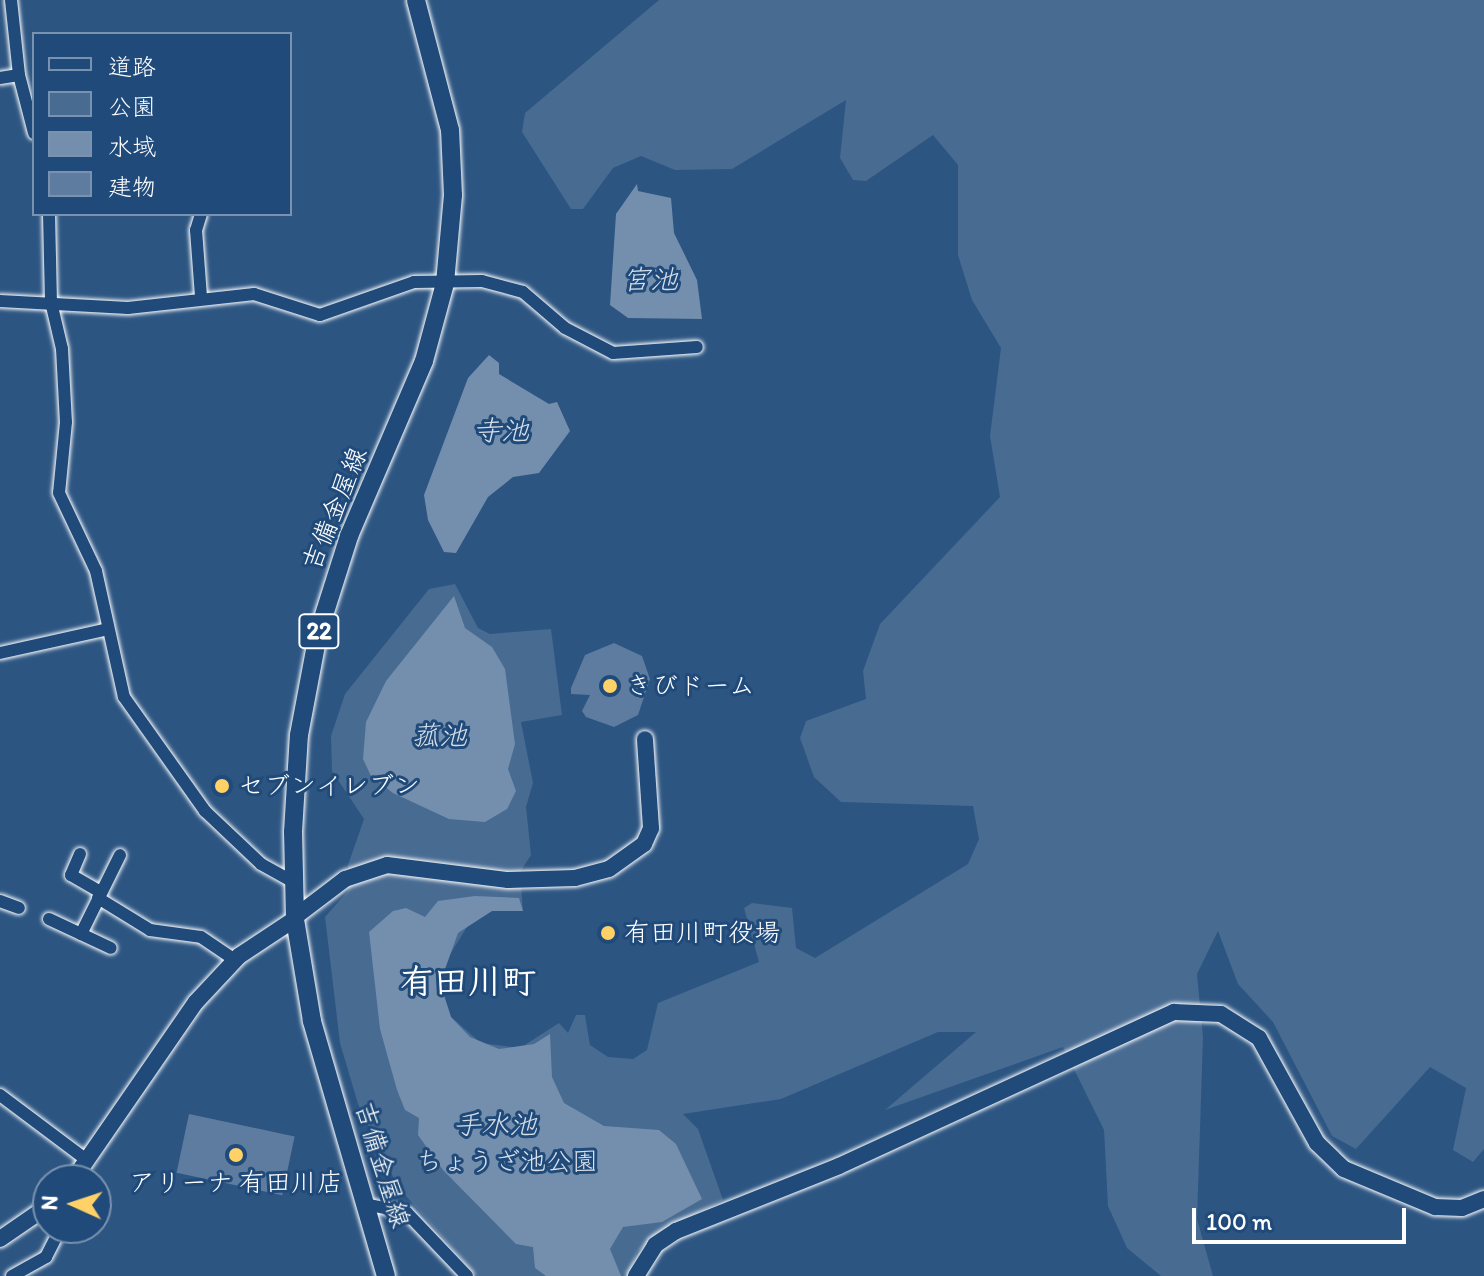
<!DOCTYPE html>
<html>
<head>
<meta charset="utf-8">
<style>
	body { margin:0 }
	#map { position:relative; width:1484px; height:1276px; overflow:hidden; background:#2c5582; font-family:Itim,"Klee One",sans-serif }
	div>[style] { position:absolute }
	.green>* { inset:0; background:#486b92 }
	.water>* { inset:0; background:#748fad }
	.building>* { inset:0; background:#5e7c9f; transform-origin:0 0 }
	.roads { filter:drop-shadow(0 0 2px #fff) drop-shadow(0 0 2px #fff) }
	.street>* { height:12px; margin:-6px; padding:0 6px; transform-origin:6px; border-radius:6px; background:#1f4a7a }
	.secondary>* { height:16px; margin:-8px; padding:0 8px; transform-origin:8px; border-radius:8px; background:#1f4a7a }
	.primary>* { height:18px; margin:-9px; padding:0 9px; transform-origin:9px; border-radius:9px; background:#1f4a7a }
	.dots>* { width:22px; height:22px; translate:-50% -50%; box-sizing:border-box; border:4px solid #1f4a7a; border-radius:50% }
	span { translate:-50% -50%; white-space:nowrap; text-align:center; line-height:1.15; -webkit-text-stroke:6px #1f4a7a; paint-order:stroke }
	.shield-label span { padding:2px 6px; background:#1f4a7a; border:2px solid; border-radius:6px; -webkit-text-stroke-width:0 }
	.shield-label { font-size:24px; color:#fff; font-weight:700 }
	.street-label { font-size:26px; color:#fff }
	.poi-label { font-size:26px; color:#fff }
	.left { translate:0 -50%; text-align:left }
	.park-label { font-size:26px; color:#dae1e9 }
	.water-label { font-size:28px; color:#d5dde6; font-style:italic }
	.district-label { font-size:34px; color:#fff; font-weight:700 }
	.legend { position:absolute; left:32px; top:32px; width:260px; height:184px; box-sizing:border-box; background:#1f4a7a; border:2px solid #7992af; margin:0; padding:10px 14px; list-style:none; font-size:24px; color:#fff }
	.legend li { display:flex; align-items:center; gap:16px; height:40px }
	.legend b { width:40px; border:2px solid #7992af }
	.north { position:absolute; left:32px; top:1164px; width:80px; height:80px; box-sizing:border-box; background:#1f4a7a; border:2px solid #7992af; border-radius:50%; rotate:273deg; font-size:22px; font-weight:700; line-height:32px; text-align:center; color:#fff }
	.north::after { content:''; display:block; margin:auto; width:28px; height:36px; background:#ffd166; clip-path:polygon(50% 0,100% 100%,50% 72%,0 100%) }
	.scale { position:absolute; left:1192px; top:1208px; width:214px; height:36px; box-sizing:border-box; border:4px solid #fff; border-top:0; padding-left:10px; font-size:24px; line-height:28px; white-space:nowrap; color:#fff; -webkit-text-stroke:6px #1f4a7a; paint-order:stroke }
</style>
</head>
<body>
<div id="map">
	<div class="green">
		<i style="clip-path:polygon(659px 0,1484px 0,1484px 1149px,1473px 1162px,1453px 1150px,1466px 1088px,1430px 1067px,1356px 1149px,1332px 1136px,1273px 1022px,1238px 984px,1218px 931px,1197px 974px,1203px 1037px,1197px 1219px,1213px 1276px,1161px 1276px,1127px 1248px,1108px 1206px,1104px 1130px,1063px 1047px,885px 1110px,976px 1032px,938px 1032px,781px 1099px,683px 1114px,698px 1129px,723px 1200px,662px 1230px,637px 1252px,628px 1276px,477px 1276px,398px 1187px,358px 1104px,340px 1043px,325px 917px,348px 891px,348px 865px,364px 819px,332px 771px,331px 736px,345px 694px,429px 589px,455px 584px,478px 628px,490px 634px,551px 629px,562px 715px,521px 722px,533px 783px,526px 807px,531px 855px,520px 872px,523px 911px,492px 911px,470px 922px,443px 966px,440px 983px,451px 1017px,481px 1043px,520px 1048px,559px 1023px,568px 1033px,576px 1015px,585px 1015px,590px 1045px,608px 1057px,633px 1059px,647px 1050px,658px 1003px,759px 962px,744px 908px,752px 903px,792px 908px,796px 948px,815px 958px,968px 864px,979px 839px,973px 806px,841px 802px,814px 777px,800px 738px,806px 721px,866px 699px,863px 671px,880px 624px,1000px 497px,990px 436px,1001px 348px,972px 300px,958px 255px,958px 165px,933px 135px,866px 181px,853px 180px,840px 158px,846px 100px,732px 169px,675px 170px,641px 156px,613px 168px,583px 209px,571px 209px,522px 132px,525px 113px)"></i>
	</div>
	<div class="water">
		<i style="clip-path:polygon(637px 184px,638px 191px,671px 198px,674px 233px,697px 280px,702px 319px,628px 318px,610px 305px,616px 214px)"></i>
		<i style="clip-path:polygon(489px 355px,499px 363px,499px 374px,549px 404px,557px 402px,570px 431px,539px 473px,513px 477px,488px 497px,456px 553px,444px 552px,428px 520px,424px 495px,468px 378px)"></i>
		<i style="clip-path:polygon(454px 596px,465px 628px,492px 647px,505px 669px,515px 744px,508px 769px,516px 791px,507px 809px,485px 822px,449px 819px,393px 793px,371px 776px,363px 759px,366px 722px,386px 681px)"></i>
		<i style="clip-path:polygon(475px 896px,519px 898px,523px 911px,492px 911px,458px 933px,440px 983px,451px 1017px,470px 1037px,499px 1049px,534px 1044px,550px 1034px,552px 1077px,564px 1103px,604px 1126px,659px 1130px,676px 1144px,702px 1199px,662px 1222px,623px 1227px,610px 1249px,621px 1276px,546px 1276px,535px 1268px,533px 1247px,516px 1244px,443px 1170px,418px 1135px,419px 1118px,405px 1110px,397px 1090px,380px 1029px,369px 932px,393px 911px,406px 908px,425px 917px,438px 901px)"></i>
	</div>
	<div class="building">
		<i style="clip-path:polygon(614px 643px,642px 656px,650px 679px,638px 715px,614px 727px,586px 717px,582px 711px,590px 695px,571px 694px,571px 688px,585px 655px)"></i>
		<i style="left:189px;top:1114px;width:108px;height:60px;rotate:12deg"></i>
	</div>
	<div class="roads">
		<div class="street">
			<i style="left:11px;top:0;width:75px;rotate:83.9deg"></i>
			<i style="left:19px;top:75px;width:60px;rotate:75.5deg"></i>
			<i style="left:0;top:78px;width:19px;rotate:-9deg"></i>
			<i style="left:49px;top:214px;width:88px;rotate:88.7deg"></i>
			<i style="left:51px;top:302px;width:48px;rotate:76.8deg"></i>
			<i style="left:62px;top:349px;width:73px;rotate:86.9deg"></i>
			<i style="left:66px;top:422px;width:71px;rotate:95.6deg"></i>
			<i style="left:59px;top:493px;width:86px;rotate:64.6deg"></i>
			<i style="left:96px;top:571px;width:129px;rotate:77.5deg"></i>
			<i style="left:124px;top:697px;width:140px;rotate:54.6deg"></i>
			<i style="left:205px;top:811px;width:77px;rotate:43.4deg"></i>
			<i style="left:261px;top:864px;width:37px;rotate:29deg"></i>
			<i style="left:201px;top:214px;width:17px;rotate:107deg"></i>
			<i style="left:196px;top:230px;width:66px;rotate:85.7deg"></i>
			<i style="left:0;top:301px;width:128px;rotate:3.1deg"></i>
			<i style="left:128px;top:308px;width:127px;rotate:-6.3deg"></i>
			<i style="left:254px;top:294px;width:69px;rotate:17.7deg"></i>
			<i style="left:320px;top:315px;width:100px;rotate:-19.3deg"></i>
			<i style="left:414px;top:282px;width:68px;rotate:-0.8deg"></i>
			<i style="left:482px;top:281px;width:42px;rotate:15deg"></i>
			<i style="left:523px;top:292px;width:55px;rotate:40.6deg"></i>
			<i style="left:565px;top:328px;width:54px;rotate:27.5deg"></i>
			<i style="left:613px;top:353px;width:84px;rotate:-4.1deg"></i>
			<i style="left:0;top:653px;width:107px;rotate:-12.5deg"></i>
			<i style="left:80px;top:854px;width:23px;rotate:113deg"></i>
			<i style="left:71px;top:875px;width:34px;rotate:30deg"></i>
			<i style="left:98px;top:898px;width:61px;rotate:31.6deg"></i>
			<i style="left:150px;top:930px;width:51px;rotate:7.8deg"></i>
			<i style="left:201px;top:937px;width:41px;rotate:34.1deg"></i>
			<i style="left:0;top:901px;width:20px;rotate:20deg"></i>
			<i style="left:49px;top:919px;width:68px;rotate:25.1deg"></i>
			<i style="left:81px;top:934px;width:88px;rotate:-63.7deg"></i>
			<i style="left:0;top:1095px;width:110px;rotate:36.9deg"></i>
			<i style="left:370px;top:1205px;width:38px;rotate:12deg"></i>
			<i style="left:407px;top:1213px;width:87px;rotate:46.4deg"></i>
			<i style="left:12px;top:1276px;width:39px;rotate:-29deg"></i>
			<i style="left:46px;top:1257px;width:33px;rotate:-63deg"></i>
		</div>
		<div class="secondary">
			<i style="left:295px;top:917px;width:63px;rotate:-37.2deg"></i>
			<i style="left:345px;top:879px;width:44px;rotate:-18.4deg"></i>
			<i style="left:387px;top:865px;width:122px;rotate:7.1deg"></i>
			<i style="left:508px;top:880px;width:67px;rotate:-1.7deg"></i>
			<i style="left:575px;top:878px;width:35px;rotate:-15deg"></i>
			<i style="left:609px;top:869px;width:43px;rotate:-35.5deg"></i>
			<i style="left:644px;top:844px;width:17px;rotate:-66deg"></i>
			<i style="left:651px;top:828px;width:89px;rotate:-93.9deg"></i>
			<i style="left:73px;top:1180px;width:216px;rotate:-55.4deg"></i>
			<i style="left:196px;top:1002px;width:63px;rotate:-46.9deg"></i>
			<i style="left:239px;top:956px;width:67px;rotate:-33.5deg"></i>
			<i style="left:0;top:1239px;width:58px;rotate:-34.5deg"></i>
			<i style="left:636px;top:1276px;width:36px;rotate:-58deg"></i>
			<i style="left:655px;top:1245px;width:25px;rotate:-34deg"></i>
			<i style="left:676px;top:1231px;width:175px;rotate:-21.7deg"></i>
			<i style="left:839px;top:1166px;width:369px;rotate:-24.7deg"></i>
			<i style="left:1174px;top:1012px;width:47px;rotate:2.4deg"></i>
			<i style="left:1221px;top:1014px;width:45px;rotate:32.3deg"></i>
			<i style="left:1259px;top:1038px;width:120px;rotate:61.1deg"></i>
			<i style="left:1317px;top:1143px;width:37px;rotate:44deg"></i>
			<i style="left:1344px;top:1169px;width:99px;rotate:22.7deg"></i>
			<i style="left:1435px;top:1207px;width:27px;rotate:2deg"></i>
			<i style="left:1462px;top:1208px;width:24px;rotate:-22deg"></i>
		</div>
		<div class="primary">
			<i style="left:386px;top:1276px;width:266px;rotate:-106.2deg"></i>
			<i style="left:312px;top:1021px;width:103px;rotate:-99.5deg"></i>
			<i style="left:295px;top:919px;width:87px;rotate:-91.3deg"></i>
			<i style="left:293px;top:832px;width:97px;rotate:-86.5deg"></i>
			<i style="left:299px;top:735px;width:103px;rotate:-79.3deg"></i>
			<i style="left:318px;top:634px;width:103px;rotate:-72.4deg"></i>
			<i style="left:349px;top:536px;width:190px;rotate:-66.8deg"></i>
			<i style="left:424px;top:361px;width:81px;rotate:-74.9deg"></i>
			<i style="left:445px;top:283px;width:88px;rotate:-84.8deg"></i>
			<i style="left:453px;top:195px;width:65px;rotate:-92.6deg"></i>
			<i style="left:450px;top:130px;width:134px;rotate:-104.7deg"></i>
		</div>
	</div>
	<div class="dots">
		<i style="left:610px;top:686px;background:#ffd166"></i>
		<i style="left:222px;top:786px;background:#ffd166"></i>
		<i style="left:608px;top:933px;background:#ffd166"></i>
		<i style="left:236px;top:1155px;background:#ffd166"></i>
	</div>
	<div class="shield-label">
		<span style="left:319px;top:631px">22</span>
	</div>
	<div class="street-label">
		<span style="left:335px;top:509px;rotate:-68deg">吉備金屋線</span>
		<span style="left:382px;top:1165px;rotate:73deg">吉備金屋線</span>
	</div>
	<div class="poi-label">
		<span class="left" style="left:626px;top:686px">きびドーム</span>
		<span class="left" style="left:238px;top:786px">セブンイレブン</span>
		<span class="left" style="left:624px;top:933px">有田川町役場</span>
		<span style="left:236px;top:1183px">アリーナ 有田川店</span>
	</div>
	<div class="park-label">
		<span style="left:507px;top:1162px">ちょうざ池公園</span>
	</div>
	<div class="water-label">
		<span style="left:650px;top:279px">宮池</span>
		<span style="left:501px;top:430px">寺池</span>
		<span style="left:439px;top:735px">菰池</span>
		<span style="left:495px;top:1124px">手水池</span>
	</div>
	<div class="district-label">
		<span style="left:468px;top:982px">有田川町</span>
	</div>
	<ul class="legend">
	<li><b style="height:10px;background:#1f4a7a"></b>道路</li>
	<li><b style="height:22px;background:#486b92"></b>公園</li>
	<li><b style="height:22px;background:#748fad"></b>水域</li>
	<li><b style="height:22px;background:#5e7c9f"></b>建物</li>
	</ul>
	<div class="north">N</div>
	<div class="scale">100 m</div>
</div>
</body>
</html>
